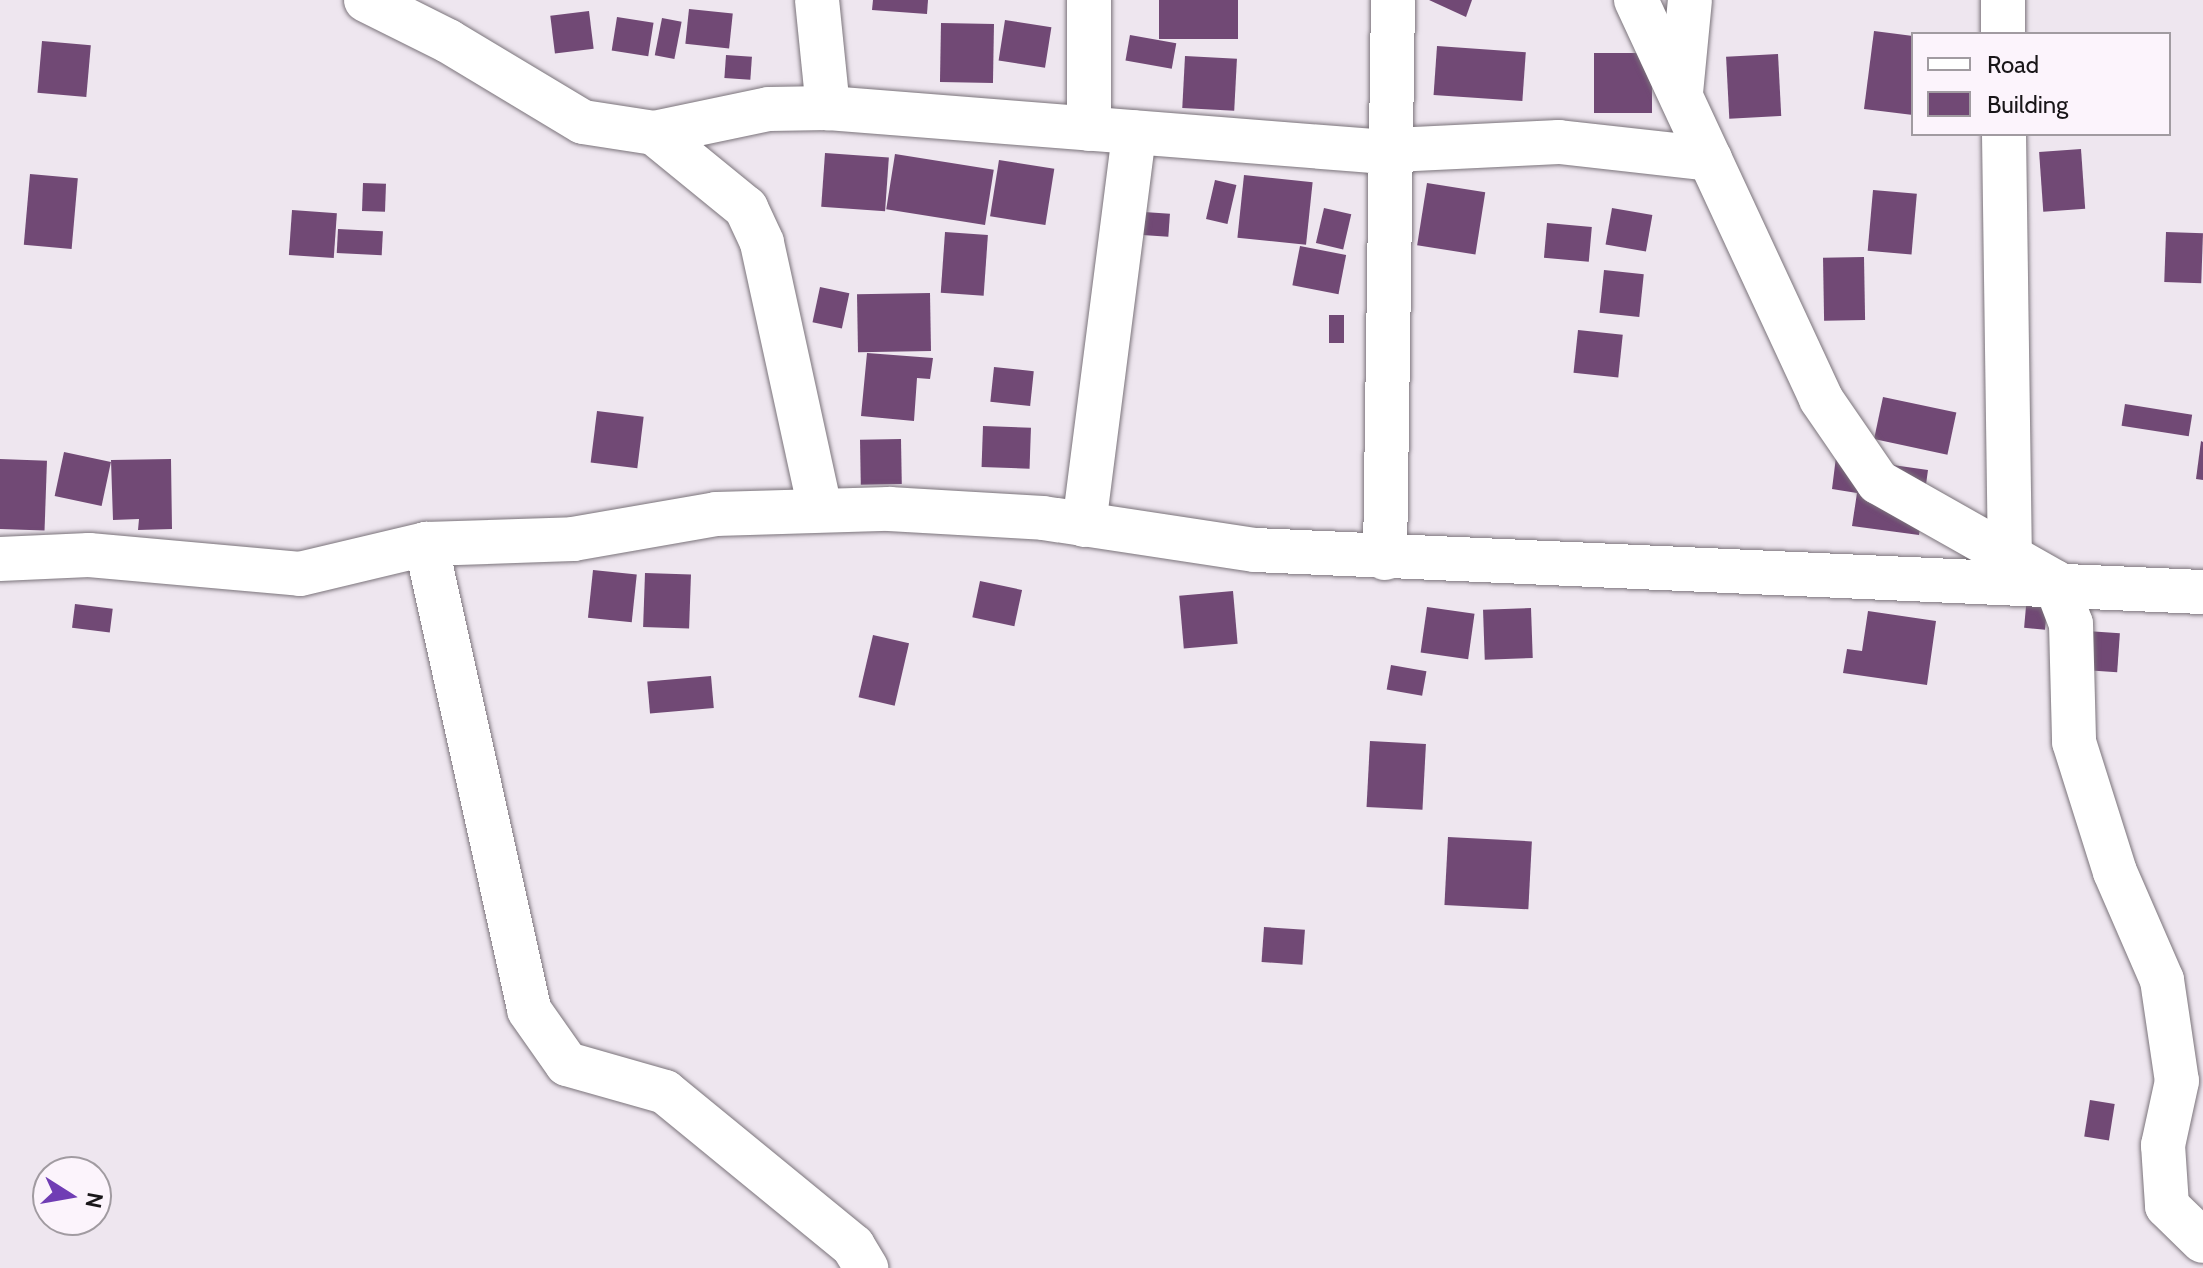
<!DOCTYPE html>
<html>
<head>
<meta charset="utf-8">
<style>
	body { margin:0 }
	#map { position:relative; width:2203px; height:1268px; overflow:hidden; background:#eee6ef; font-family:Cabin,sans-serif }
	div>[style] { position:absolute }
	.building>* { inset:0; background:#714975; transform-origin:0 0 }
	.roads { filter:drop-shadow(0 0 2px #7b747b) drop-shadow(0 0 2px #7b747b) }
	.minor>* { height:44px; margin:-22px; padding:0 22px; transform-origin:22px; border-radius:22px; background:#fff }
	span { translate:-50% -50%; white-space:nowrap; text-align:center; line-height:1.15; -webkit-text-stroke:8px #fcf4fc; paint-order:stroke }
	.legend { position:absolute; left:1911px; top:32px; width:260px; height:104px; box-sizing:border-box; background:#fcf4fc; border:2px solid #a19ba1; margin:0; padding:10px 14px; list-style:none; font-size:24px; color:#191619 }
	.legend li { display:flex; align-items:center; gap:16px; height:40px }
	.legend b { width:40px; border:2px solid #a19ba1 }
	.north { position:absolute; left:32px; top:1156px; width:80px; height:80px; box-sizing:border-box; background:#fcf4fc; border:2px solid #a19ba1; border-radius:50%; rotate:101deg; font-size:22px; font-weight:700; line-height:32px; text-align:center; color:#191619 }
	.north::after { content:''; display:block; margin:auto; width:28px; height:36px; background:#703db4; clip-path:polygon(50% 0,100% 100%,50% 72%,0 100%) }
</style>
</head>
<body>
<div id="map">
	<div class="building">
		<i style="clip-path:polygon(873px 0,928px 0,927px 14px,872px 10px)"></i>
		<i style="left:1159px;top:0;width:79px;height:39px"></i>
		<i style="clip-path:polygon(1429px 0,1472px 0,1466px 17px)"></i>
		<i style="left:689px;top:9px;width:44px;height:35px;rotate:6deg"></i>
		<i style="left:589px;top:11px;width:38px;height:39px;rotate:83deg"></i>
		<i style="left:617px;top:17px;width:37px;height:34px;rotate:9deg"></i>
		<i style="left:662px;top:18px;width:20px;height:38px;rotate:11deg"></i>
		<i style="left:1005px;top:20px;width:47px;height:41px;rotate:9deg"></i>
		<i style="left:941px;top:23px;width:53px;height:59px;rotate:1deg"></i>
		<i style="clip-path:polygon(1874px 31px,1913px 36px,1913px 115px,1864px 109px)"></i>
		<i style="left:1130px;top:35px;width:47px;height:26px;rotate:10deg"></i>
		<i style="left:42px;top:41px;width:49px;height:52px;rotate:5deg"></i>
		<i style="left:1437px;top:46px;width:89px;height:49px;rotate:4deg"></i>
		<i style="left:1594px;top:53px;width:58px;height:60px"></i>
		<i style="left:1778px;top:54px;width:62px;height:52px;rotate:87deg"></i>
		<i style="left:726px;top:55px;width:26px;height:23px;rotate:4deg"></i>
		<i style="left:1185px;top:56px;width:52px;height:52px;rotate:3deg"></i>
		<i style="left:2081px;top:149px;width:60px;height:42px;rotate:86deg"></i>
		<i style="left:825px;top:153px;width:64px;height:54px;rotate:4deg"></i>
		<i style="left:895px;top:154px;width:100px;height:56px;rotate:9deg"></i>
		<i style="left:999px;top:160px;width:56px;height:57px;rotate:9deg"></i>
		<i style="left:30px;top:174px;width:48px;height:71px;rotate:5deg"></i>
		<i style="left:1244px;top:175px;width:69px;height:63px;rotate:6deg"></i>
		<i style="left:1215px;top:180px;width:22px;height:40px;rotate:13deg"></i>
		<i style="left:363px;top:183px;width:23px;height:28px;rotate:2deg"></i>
		<i style="left:1427px;top:183px;width:59px;height:63px;rotate:9deg"></i>
		<i style="left:1873px;top:190px;width:44px;height:61px;rotate:5deg"></i>
		<i style="left:1324px;top:208px;width:28px;height:36px;rotate:13deg"></i>
		<i style="left:1612px;top:208px;width:41px;height:37px;rotate:10deg"></i>
		<i style="left:292px;top:210px;width:45px;height:45px;rotate:4deg"></i>
		<i style="left:1144px;top:212px;width:26px;height:23px;rotate:4deg"></i>
		<i style="left:1547px;top:223px;width:45px;height:35px;rotate:5deg"></i>
		<i style="left:338px;top:229px;width:45px;height:24px;rotate:3deg"></i>
		<i style="left:945px;top:232px;width:43px;height:61px;rotate:4deg"></i>
		<i style="left:2166px;top:232px;width:37px;height:50px;rotate:2deg"></i>
		<i style="left:1300px;top:246px;width:47px;height:40px;rotate:11deg"></i>
		<i style="left:1864px;top:257px;width:63px;height:41px;rotate:89deg"></i>
		<i style="left:1604px;top:270px;width:40px;height:43px;rotate:6deg"></i>
		<i style="left:820px;top:287px;width:30px;height:36px;rotate:12deg"></i>
		<i style="left:930px;top:293px;width:58px;height:73px;rotate:89deg"></i>
		<i style="left:1329px;top:315px;width:15px;height:28px"></i>
		<i style="left:1578px;top:330px;width:45px;height:43px;rotate:6deg"></i>
		<i style="clip-path:polygon(867px 353px,933px 358px,930px 379px,917px 378px,914px 421px,861px 416px)"></i>
		<i style="left:994px;top:367px;width:40px;height:35px;rotate:6deg"></i>
		<i style="left:1883px;top:397px;width:75px;height:43px;rotate:12deg"></i>
		<i style="left:2125px;top:404px;width:68px;height:22px;rotate:9deg"></i>
		<i style="left:597px;top:411px;width:47px;height:52px;rotate:7deg"></i>
		<i style="left:983px;top:426px;width:48px;height:41px;rotate:2deg"></i>
		<i style="left:901px;top:439px;width:45px;height:41px;rotate:89deg"></i>
		<i style="clip-path:polygon(2201px 441px,2203px 442px,2203px 480px,2196px 479px)"></i>
		<i style="left:64px;top:452px;width:48px;height:45px;rotate:12deg"></i>
		<i style="clip-path:polygon(1836px 457px,1928px 470px,1919px 535px,1852px 526px,1857px 493px,1832px 489px)"></i>
		<i style="left:0;top:459px;width:47px;height:70px;rotate:2deg"></i>
		<i style="clip-path:polygon(171px 459px,172px 529px,138px 530px,139px 519px,113px 520px,111px 460px)"></i>
		<i style="left:593px;top:570px;width:44px;height:48px;rotate:6deg"></i>
		<i style="left:645px;top:573px;width:46px;height:54px;rotate:2deg"></i>
		<i style="left:980px;top:581px;width:43px;height:37px;rotate:12deg"></i>
		<i style="left:1233px;top:591px;width:53px;height:54px;rotate:85deg"></i>
		<i style="left:2027px;top:595px;width:21px;height:33px;rotate:5deg"></i>
		<i style="left:75px;top:604px;width:38px;height:24px;rotate:7deg"></i>
		<i style="left:1427px;top:607px;width:48px;height:46px;rotate:8deg"></i>
		<i style="left:1531px;top:608px;width:50px;height:48px;rotate:88deg"></i>
		<i style="clip-path:polygon(1868px 611px,1936px 621px,1927px 685px,1843px 673px,1847px 649px,1862px 651px)"></i>
		<i style="left:2072px;top:630px;width:48px;height:39px;rotate:4deg"></i>
		<i style="left:873px;top:635px;width:37px;height:64px;rotate:13deg"></i>
		<i style="left:1391px;top:665px;width:36px;height:25px;rotate:10deg"></i>
		<i style="left:711px;top:676px;width:32px;height:64px;rotate:85deg"></i>
		<i style="left:1370px;top:741px;width:56px;height:66px;rotate:3deg"></i>
		<i style="left:1448px;top:837px;width:84px;height:68px;rotate:3deg"></i>
		<i style="left:1264px;top:927px;width:41px;height:35px;rotate:4deg"></i>
		<i style="left:2090px;top:1100px;width:25px;height:37px;rotate:9deg"></i>
	</div>
	<div class="roads">
		<div class="minor">
			<i style="left:366px;top:0;width:92px;rotate:26.6deg"></i>
			<i style="left:448px;top:41px;width:157px;rotate:31deg"></i>
			<i style="left:583px;top:122px;width:72px;rotate:8.8deg"></i>
			<i style="left:654px;top:133px;width:117px;rotate:-11.8deg"></i>
			<i style="left:769px;top:109px;width:59px;rotate:-1deg"></i>
			<i style="left:828px;top:108px;width:547px;rotate:4.51deg"></i>
			<i style="left:1373px;top:151px;width:186px;rotate:-2.8deg"></i>
			<i style="left:1559px;top:142px;width:152px;rotate:6.4deg"></i>
			<i style="left:817px;top:0;width:109px;rotate:84.2deg"></i>
			<i style="left:1089px;top:0;width:129px;rotate:90deg"></i>
			<i style="left:1636px;top:0;width:440px;rotate:65.1deg"></i>
			<i style="left:1821px;top:399px;width:101px;rotate:55.5deg"></i>
			<i style="left:1878px;top:482px;width:203px;rotate:29.5deg"></i>
			<i style="left:2055px;top:582px;width:45px;rotate:69.1deg"></i>
			<i style="left:2071px;top:624px;width:118px;rotate:88.5deg"></i>
			<i style="left:2074px;top:742px;width:136px;rotate:72.5deg"></i>
			<i style="left:2115px;top:872px;width:118px;rotate:66.5deg"></i>
			<i style="left:2162px;top:980px;width:102px;rotate:81.6deg"></i>
			<i style="left:2177px;top:1081px;width:66px;rotate:102.3deg"></i>
			<i style="left:2163px;top:1145px;width:61px;rotate:86.2deg"></i>
			<i style="left:2167px;top:1206px;width:50px;rotate:44.2deg"></i>
			<i style="left:2003px;top:0;width:34px;rotate:90deg"></i>
			<i style="left:1681px;top:93px;width:93px;rotate:-84.5deg"></i>
			<i style="left:654px;top:133px;width:119px;rotate:39.2deg"></i>
			<i style="left:746px;top:208px;width:38px;rotate:65deg"></i>
			<i style="left:762px;top:243px;width:273px;rotate:77.7deg"></i>
			<i style="left:2004px;top:134px;width:444px;rotate:89.2deg"></i>
			<i style="left:1084px;top:525px;width:396px;rotate:-82.7deg"></i>
			<i style="left:426px;top:544px;width:477px;rotate:77.5deg"></i>
			<i style="left:529px;top:1010px;width:66px;rotate:54.9deg"></i>
			<i style="left:567px;top:1064px;width:102px;rotate:15.9deg"></i>
			<i style="left:665px;top:1092px;width:243px;rotate:39.3deg"></i>
			<i style="left:853px;top:1246px;width:26px;rotate:59deg"></i>
			<i style="left:1385px;top:558px;width:558px;rotate:-89.18deg"></i>
			<i style="left:0;top:559px;width:89px;rotate:-2.6deg"></i>
			<i style="left:89px;top:555px;width:212px;rotate:5.1deg"></i>
			<i style="left:300px;top:574px;width:130px;rotate:-13.4deg"></i>
			<i style="left:426px;top:544px;width:147px;rotate:-1.9deg"></i>
			<i style="left:573px;top:539px;width:145px;rotate:-9.9deg"></i>
			<i style="left:716px;top:514px;width:173px;rotate:-1.7deg"></i>
			<i style="left:889px;top:509px;width:154px;rotate:3.3deg"></i>
			<i style="left:1043px;top:518px;width:214px;rotate:8.6deg"></i>
			<i style="left:1255px;top:550px;width:949px;rotate:2.54deg"></i>
		</div>
	</div>
	<ul class="legend">
	<li><b style="height:10px;background:#fff"></b>Road</li>
	<li><b style="height:22px;background:#714975"></b>Building</li>
	</ul>
	<div class="north">N</div>
</div>
</body>
</html>
